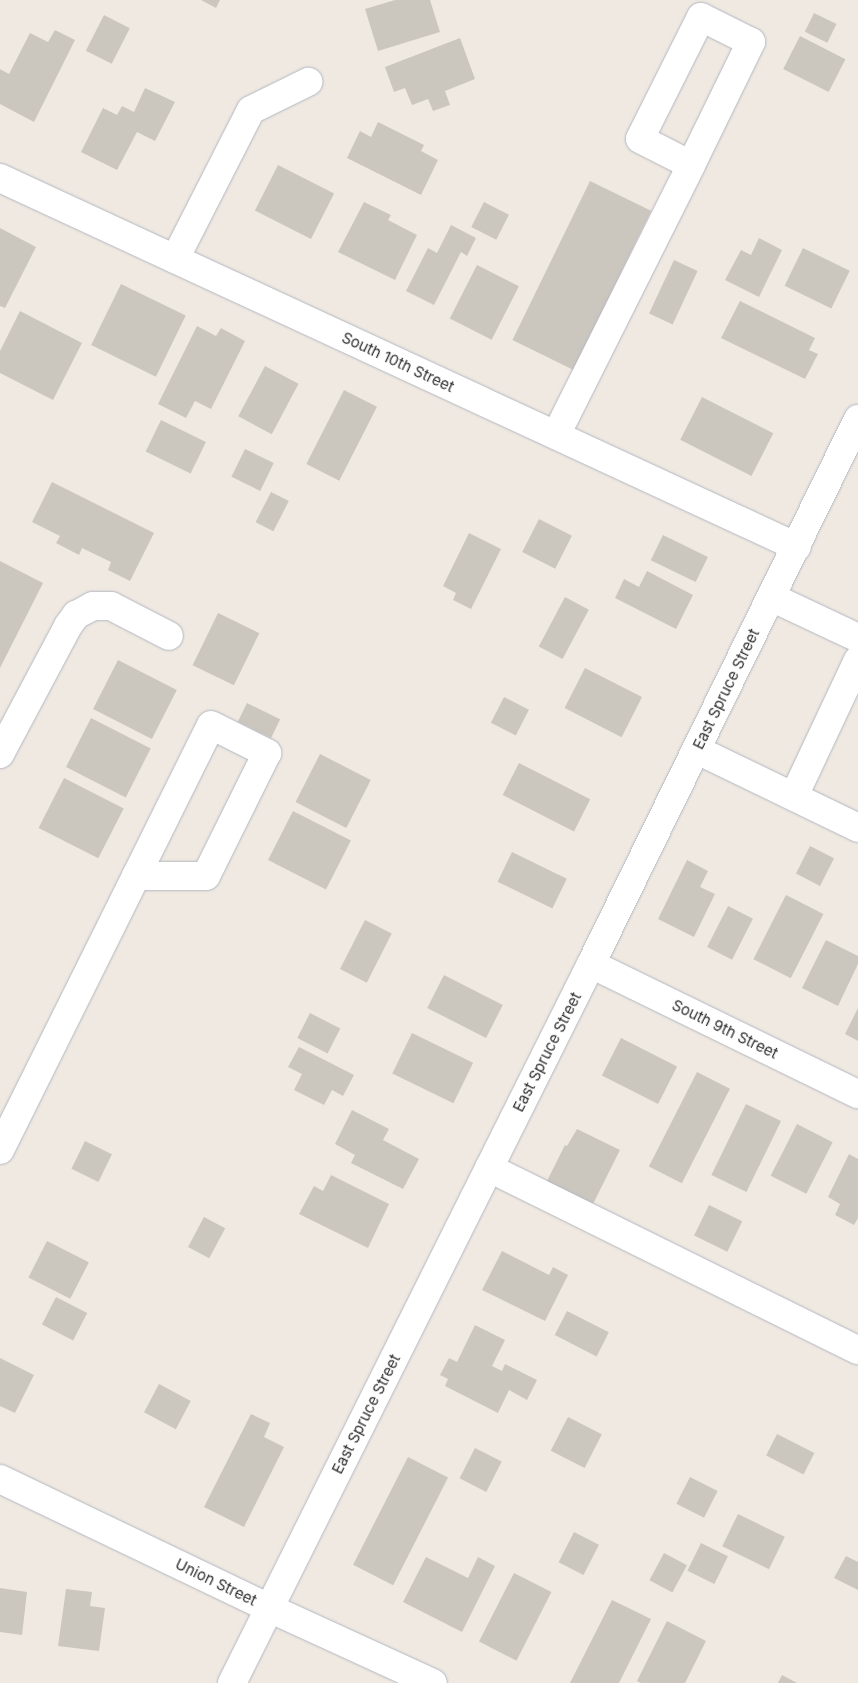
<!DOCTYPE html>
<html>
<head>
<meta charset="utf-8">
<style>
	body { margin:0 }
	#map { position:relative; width:858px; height:1683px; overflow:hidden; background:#efe9e1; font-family:Inter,sans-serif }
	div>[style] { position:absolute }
	.building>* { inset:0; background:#cbc7bf; transform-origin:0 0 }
	.roads { filter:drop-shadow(0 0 1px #b4b7c1) drop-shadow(0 0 1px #b4b7c1) }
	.minor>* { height:28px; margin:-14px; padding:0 14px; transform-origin:14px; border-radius:14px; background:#fff }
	span { translate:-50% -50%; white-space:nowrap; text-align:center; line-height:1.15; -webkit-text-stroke:4px #fff; paint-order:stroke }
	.street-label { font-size:15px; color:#2e2e2e }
</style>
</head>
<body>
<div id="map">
	<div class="building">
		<i style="clip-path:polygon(201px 0,220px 0,216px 8px)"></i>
		<i style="clip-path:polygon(395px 0,430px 0,440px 32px,378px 51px,365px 9px)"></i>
		<i style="left:814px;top:13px;width:25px;height:21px;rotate:26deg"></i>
		<i style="left:104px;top:15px;width:29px;height:40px;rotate:27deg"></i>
		<i style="clip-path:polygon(55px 30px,75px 40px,34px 122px,0 104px,0 69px,9px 74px,30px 33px,48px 42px)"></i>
		<i style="left:800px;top:36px;width:51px;height:37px;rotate:27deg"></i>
		<i style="clip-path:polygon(460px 38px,475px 79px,445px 91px,450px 105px,433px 111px,428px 99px,412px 105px,405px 88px,394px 92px,385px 67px)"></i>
		<i style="clip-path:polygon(145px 88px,175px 102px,155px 141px,137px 132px,117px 170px,81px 152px,103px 108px,117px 115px,122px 106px,134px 112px)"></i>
		<i style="clip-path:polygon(378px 122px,424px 145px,421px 151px,438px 160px,421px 195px,347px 158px,360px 131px,371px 137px)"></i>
		<i style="left:278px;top:165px;width:63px;height:51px;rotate:27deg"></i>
		<i style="left:590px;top:181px;width:68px;height:177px;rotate:26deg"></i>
		<i style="clip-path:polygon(364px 202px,391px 215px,388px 220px,417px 235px,395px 280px,338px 252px)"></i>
		<i style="left:484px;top:202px;width:28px;height:28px;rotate:27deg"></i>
		<i style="clip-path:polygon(451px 225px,476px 238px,467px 256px,461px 252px,434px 305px,406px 291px,428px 248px,437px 253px)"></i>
		<i style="clip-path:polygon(0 228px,36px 247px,5px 308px,0 306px)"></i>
		<i style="clip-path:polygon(759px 238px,782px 250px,759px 297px,725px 280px,741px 250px,751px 255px)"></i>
		<i style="left:803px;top:248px;width:52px;height:42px;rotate:26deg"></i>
		<i style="left:674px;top:260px;width:26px;height:59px;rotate:25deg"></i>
		<i style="left:477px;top:265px;width:47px;height:60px;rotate:27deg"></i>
		<i style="left:121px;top:284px;width:72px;height:68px;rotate:26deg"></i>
		<i style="clip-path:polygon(740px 301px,815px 338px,809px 350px,818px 354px,805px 379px,721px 338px)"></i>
		<i style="clip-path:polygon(20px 311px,82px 343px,53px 400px,0 373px,0 351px)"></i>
		<i style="clip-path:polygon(197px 326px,216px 336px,221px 328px,245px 341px,211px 409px,195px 401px,186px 418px,158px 404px)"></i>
		<i style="left:265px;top:366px;width:38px;height:57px;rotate:28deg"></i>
		<i style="left:344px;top:390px;width:37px;height:83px;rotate:27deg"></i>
		<i style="left:702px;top:397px;width:80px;height:48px;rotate:27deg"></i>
		<i style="left:161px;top:420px;width:50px;height:35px;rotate:26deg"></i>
		<i style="left:245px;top:449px;width:32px;height:31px;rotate:26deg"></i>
		<i style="clip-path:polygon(52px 482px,154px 533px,130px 581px,108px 570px,111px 562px,82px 548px,79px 555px,56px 543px,60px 536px,32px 522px)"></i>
		<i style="left:271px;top:492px;width:20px;height:34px;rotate:27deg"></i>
		<i style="left:539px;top:519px;width:37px;height:37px;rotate:27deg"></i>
		<i style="clip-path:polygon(469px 533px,501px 549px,471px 609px,453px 600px,456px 593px,443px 586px)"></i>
		<i style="left:663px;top:535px;width:50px;height:28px;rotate:26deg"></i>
		<i style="clip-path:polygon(0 561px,43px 583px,0 668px)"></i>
		<i style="clip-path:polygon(647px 571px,693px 595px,676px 629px,615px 598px,624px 579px,639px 587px)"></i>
		<i style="left:565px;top:597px;width:27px;height:56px;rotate:28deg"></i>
		<i style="left:218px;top:613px;width:46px;height:58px;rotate:26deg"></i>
		<i style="left:118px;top:660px;width:66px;height:55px;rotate:27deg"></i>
		<i style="left:585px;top:668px;width:64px;height:45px;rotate:27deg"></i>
		<i style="left:504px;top:697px;width:28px;height:29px;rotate:27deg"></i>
		<i style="left:247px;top:703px;width:37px;height:21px;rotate:26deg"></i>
		<i style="left:91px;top:718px;width:67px;height:55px;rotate:27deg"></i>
		<i style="left:320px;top:754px;width:57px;height:54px;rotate:27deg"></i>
		<i style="left:519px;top:763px;width:80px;height:36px;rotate:27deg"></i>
		<i style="left:64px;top:778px;width:67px;height:56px;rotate:27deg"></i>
		<i style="left:293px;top:811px;width:65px;height:55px;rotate:27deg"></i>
		<i style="left:810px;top:846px;width:27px;height:31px;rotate:27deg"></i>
		<i style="left:512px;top:852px;width:61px;height:33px;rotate:26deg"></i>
		<i style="clip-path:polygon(687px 860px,708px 871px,700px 887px,715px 894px,694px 937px,658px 919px)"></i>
		<i style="left:786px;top:895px;width:42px;height:72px;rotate:27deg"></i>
		<i style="left:728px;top:906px;width:28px;height:46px;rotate:27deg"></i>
		<i style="left:365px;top:920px;width:30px;height:55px;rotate:27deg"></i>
		<i style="clip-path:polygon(826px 940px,858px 956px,858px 964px,838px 1006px,802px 988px)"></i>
		<i style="left:444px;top:975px;width:66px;height:37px;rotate:27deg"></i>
		<i style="clip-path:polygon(858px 1008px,858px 1041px,845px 1034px)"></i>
		<i style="left:310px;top:1013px;width:34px;height:28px;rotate:27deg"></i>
		<i style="left:412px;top:1033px;width:68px;height:45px;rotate:26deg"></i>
		<i style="left:621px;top:1038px;width:63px;height:42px;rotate:27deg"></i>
		<i style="clip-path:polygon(299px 1047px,354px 1075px,343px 1096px,332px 1090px,324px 1105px,294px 1090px,302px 1074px,288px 1067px)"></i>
		<i style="left:697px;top:1072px;width:37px;height:106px;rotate:27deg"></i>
		<i style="left:746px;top:1104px;width:39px;height:79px;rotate:26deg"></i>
		<i style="clip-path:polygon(352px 1110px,389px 1129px,383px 1140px,419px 1159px,403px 1189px,351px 1163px,355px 1155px,335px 1144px)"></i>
		<i style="left:797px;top:1124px;width:40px;height:58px;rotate:27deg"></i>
		<i style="clip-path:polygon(577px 1129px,620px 1150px,592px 1206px,546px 1183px,565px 1145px,567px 1146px)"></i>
		<i style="left:85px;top:1141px;width:30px;height:31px;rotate:26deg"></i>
		<i style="clip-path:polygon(849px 1154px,858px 1159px,858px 1218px,854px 1225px,835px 1215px,840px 1204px,828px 1197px)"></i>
		<i style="clip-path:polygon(331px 1175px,389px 1204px,368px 1248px,299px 1214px,314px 1186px,323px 1191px)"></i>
		<i style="left:709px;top:1205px;width:37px;height:34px;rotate:26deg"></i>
		<i style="left:204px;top:1217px;width:24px;height:34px;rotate:28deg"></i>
		<i style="left:47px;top:1241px;width:47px;height:41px;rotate:27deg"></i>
		<i style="clip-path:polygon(502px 1251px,549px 1275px,553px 1267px,568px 1275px,545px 1321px,482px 1290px)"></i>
		<i style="left:56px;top:1297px;width:35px;height:31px;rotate:27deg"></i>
		<i style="left:567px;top:1311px;width:47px;height:27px;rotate:27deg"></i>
		<i style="clip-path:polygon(475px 1325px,505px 1340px,492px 1366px,502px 1371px,505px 1364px,537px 1380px,527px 1400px,509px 1390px,498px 1413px,445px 1386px,448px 1379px,440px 1375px,449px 1358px,457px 1362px)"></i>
		<i style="clip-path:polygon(0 1358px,34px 1375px,15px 1413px,0 1406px)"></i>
		<i style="left:159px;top:1384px;width:36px;height:32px;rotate:28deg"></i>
		<i style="clip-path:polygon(251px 1414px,270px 1423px,264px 1437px,284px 1447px,244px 1527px,204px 1507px)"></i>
		<i style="left:568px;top:1417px;width:38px;height:38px;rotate:27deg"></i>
		<i style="left:777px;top:1434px;width:42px;height:24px;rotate:27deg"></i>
		<i style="left:475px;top:1448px;width:30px;height:34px;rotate:27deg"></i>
		<i style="left:408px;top:1457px;width:45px;height:121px;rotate:27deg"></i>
		<i style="left:690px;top:1477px;width:31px;height:30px;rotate:27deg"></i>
		<i style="left:738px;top:1514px;width:52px;height:36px;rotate:26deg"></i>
		<i style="left:574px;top:1532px;width:28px;height:34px;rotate:27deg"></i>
		<i style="left:701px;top:1543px;width:30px;height:31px;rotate:26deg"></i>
		<i style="left:664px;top:1553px;width:26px;height:31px;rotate:28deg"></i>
		<i style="clip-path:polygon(846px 1556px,858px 1562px,858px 1590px,834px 1578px)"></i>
		<i style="clip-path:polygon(426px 1557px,468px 1578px,478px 1557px,495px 1566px,462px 1632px,403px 1602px)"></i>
		<i style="left:514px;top:1573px;width:42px;height:77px;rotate:27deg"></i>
		<i style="clip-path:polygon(0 1588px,27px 1592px,22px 1635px,0 1632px)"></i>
		<i style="clip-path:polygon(66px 1589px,92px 1592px,90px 1606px,105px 1608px,99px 1651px,58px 1646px)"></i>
		<i style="clip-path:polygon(612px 1600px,651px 1619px,619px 1683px,570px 1683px)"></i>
		<i style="clip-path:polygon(667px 1621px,706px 1641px,685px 1683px,641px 1683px,637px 1681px)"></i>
		<i style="clip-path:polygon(782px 1675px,797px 1683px,778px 1683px)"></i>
	</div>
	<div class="roads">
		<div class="minor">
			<i style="left:0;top:178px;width:878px;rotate:24.84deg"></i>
			<i style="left:175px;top:259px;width:167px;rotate:-63deg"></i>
			<i style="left:251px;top:110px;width:64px;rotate:-26.2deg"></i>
			<i style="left:556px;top:435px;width:302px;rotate:-63.4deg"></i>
			<i style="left:691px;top:165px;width:137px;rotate:-64deg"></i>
			<i style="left:751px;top:42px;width:56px;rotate:-153.4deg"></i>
			<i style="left:701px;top:17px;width:136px;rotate:116.6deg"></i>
			<i style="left:640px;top:139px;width:57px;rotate:27deg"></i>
			<i style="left:771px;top:597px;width:96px;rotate:25.2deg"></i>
			<i style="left:697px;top:750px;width:179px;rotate:25.8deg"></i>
			<i style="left:0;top:754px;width:145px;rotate:-62deg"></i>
			<i style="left:68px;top:626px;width:14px;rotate:-54deg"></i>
			<i style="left:76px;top:615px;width:19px;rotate:-28deg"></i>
			<i style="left:93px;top:606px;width:18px"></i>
			<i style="left:111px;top:606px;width:65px;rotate:27.3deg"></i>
			<i style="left:794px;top:796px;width:150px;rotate:-64.8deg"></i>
			<i style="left:591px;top:964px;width:297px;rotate:26deg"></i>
			<i style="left:0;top:1150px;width:474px;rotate:-63.6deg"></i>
			<i style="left:211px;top:725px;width:63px;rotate:26.6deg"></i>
			<i style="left:267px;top:753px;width:137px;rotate:116.4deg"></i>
			<i style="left:206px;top:876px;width:70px;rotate:180deg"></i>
			<i style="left:489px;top:1168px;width:411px;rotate:26.3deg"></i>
			<i style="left:0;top:1479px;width:298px;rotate:25.6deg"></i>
			<i style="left:269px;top:1608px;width:180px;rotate:24.6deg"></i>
			<i style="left:232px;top:1683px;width:804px;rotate:-63.47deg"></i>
			<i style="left:591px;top:964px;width:607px;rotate:-63.9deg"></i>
		</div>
	</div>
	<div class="street-label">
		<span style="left:398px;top:362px;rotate:25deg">South 10th Street</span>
		<span style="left:726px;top:689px;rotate:-64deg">East Spruce Street</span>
		<span style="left:725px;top:1029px;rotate:26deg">South 9th Street</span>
		<span style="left:547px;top:1052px;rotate:-63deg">East Spruce Street</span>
		<span style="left:366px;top:1414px;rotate:-63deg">East Spruce Street</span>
		<span style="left:216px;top:1582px;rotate:26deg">Union Street</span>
	</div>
</div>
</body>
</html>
